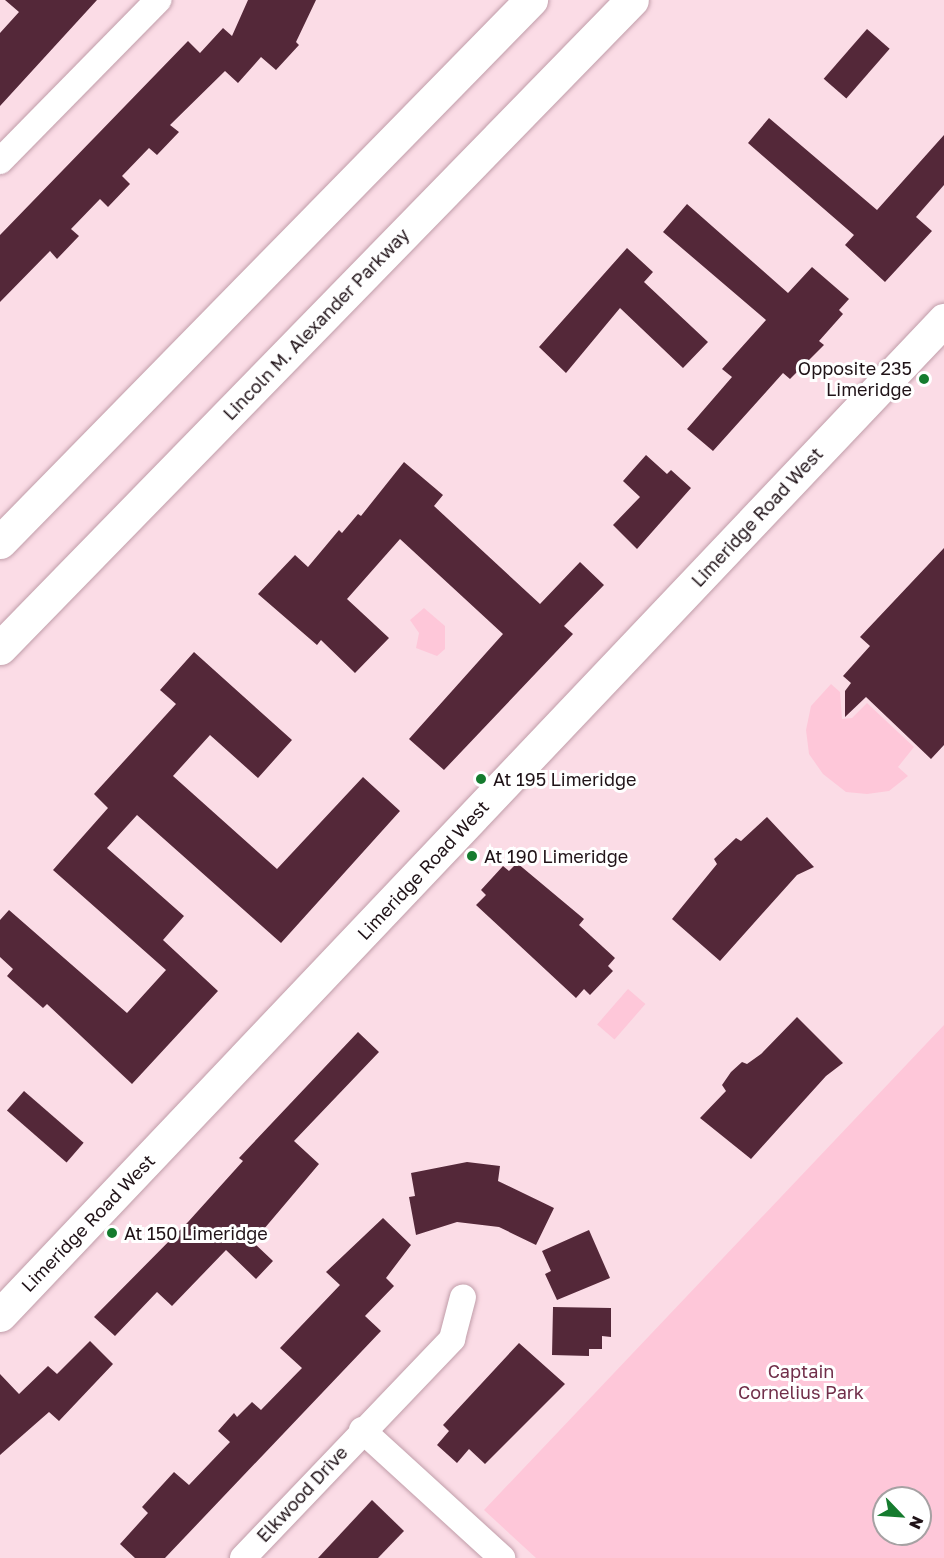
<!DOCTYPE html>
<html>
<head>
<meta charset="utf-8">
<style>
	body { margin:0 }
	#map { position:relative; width:944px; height:1558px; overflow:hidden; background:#fbdce6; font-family:"Golos Text",sans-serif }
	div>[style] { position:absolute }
	.green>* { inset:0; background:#fec7d9; transform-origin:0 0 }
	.building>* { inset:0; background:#542839; transform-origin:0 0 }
	.roads { filter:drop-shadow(0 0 2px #c09da9) drop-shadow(0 0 2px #c09da9) }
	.street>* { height:26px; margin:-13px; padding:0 13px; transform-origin:13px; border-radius:13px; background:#fff }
	.secondary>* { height:33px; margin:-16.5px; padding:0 16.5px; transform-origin:16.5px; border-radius:16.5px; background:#fff }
	.highway>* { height:33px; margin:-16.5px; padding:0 16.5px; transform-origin:16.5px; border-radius:16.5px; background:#fff }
	.dots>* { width:16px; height:16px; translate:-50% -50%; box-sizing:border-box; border:3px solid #fff; border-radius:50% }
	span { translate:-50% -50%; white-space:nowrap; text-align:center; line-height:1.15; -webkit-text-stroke:6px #fff; paint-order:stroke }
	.street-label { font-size:18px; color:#201318 }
	.poi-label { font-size:18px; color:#201318 }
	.right { translate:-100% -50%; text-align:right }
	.left { translate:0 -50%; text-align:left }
	.park-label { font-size:18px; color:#712f4a }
	.north { position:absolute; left:872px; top:1486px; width:60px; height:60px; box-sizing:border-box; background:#fff; border:2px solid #a6a1a3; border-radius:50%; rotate:115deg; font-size:16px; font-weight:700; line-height:24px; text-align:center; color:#201318 }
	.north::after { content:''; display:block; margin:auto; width:21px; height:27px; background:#157b2e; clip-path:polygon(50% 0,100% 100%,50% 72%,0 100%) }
</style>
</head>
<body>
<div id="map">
	<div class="green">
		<i style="clip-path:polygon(424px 608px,445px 626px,445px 649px,437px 656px,416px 648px,419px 633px,410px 620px)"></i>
		<i style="clip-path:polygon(831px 684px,840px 692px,842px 719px,852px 718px,867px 703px,914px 747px,898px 767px,908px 776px,889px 791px,867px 794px,846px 792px,823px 774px,809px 754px,806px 730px,811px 706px)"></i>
		<i style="left:628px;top:989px;width:23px;height:47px;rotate:41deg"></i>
		<i style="clip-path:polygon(evenodd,944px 1025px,944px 1558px,536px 1558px,484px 1510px,944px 1025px,884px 1498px,920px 1498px,920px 1534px,884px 1534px,884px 1498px)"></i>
	</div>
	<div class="building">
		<i style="clip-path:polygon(5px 0,97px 0,0 106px,0 33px,19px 12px)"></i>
		<i style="clip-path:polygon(248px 0,316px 0,296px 42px,299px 45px,276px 70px,261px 57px,238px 83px,225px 71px,170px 125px,179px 132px,157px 155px,149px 148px,122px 176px,130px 184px,108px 207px,100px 199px,71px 229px,79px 236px,57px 259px,50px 251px,0 302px,0 235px,188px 41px,200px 53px,223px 28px,232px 36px)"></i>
		<i style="left:867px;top:29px;width:30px;height:66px;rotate:41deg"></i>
		<i style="clip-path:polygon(769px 118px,877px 210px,944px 135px,944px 185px,916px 217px,932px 231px,885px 282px,845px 245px,854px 235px,748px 143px)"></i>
		<i style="clip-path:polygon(687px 204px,788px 293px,812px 267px,849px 299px,839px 310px,843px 314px,819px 341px,824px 345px,790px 379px,783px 373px,713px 451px,687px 429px,732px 377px,722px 369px,766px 320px,663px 232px)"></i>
		<i style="clip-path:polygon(627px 248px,653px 272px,644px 282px,708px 342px,683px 368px,620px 308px,566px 373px,539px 347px)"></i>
		<i style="clip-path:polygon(646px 455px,667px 474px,671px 470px,691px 488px,637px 549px,613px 525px,640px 497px,623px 481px)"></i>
		<i style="clip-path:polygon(404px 462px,443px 495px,434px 506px,540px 604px,580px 562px,604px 585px,564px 626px,573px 634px,444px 770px,409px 739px,503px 634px,400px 539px,347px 599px,389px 638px,355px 673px,321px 640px,317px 645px,258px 594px,295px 555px,308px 567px,339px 530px,342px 533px,358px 514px,361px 516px)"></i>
		<i style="clip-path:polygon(944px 548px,944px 745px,931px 759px,866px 697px,845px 717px,845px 691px,851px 683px,843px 676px,870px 646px,860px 637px)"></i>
		<i style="clip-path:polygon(194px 652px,292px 740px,258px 778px,210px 735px,173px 776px,277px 869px,363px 777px,400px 811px,281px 943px,137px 815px,107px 848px,184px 916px,163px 940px,218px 991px,132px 1084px,47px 1004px,43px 1008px,7px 976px,13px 969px,0 957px,0 920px,9px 910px,127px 1013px,166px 970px,53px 870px,108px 808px,94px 794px,176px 704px,160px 690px)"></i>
		<i style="clip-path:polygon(767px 817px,814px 867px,797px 875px,720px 961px,672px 919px,717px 864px,714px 859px,736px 838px,741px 841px)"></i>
		<i style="clip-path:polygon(517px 863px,584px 919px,579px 925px,615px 958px,608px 966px,613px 971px,590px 995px,584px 989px,576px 998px,476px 905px,486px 895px,481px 890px,503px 866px,509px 871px)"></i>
		<i style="clip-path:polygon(797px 1017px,843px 1063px,826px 1076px,751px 1159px,700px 1118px,726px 1091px,722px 1085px,731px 1072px,742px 1062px,747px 1064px,761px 1054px)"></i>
		<i style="clip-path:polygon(358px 1032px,379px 1052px,294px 1141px,319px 1164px,253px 1242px,273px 1261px,256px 1279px,226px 1250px,172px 1306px,157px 1292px,115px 1336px,94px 1317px,188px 1222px,243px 1161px,239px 1158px)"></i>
		<i style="left:24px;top:1091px;width:79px;height:26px;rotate:41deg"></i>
		<i style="clip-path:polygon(467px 1162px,500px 1166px,498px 1181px,554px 1208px,536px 1245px,499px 1227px,457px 1222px,416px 1235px,409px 1197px,415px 1196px,411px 1173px)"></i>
		<i style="clip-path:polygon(383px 1218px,411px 1245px,386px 1278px,394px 1286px,365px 1316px,381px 1331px,165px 1558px,135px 1558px,120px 1544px,148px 1513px,142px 1507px,174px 1472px,189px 1485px,230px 1442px,218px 1431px,234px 1413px,237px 1417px,252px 1402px,261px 1410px,302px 1368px,280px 1348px,340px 1285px,326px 1272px)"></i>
		<i style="clip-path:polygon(589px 1230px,610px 1278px,557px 1300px,545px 1274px,551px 1271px,542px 1251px)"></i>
		<i style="clip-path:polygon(553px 1307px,611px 1308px,611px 1337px,602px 1336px,602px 1349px,589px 1349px,589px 1356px,552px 1355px)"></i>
		<i style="clip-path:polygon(90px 1341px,113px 1364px,59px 1421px,49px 1412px,0 1455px,0 1374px,19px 1394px,48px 1366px,57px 1374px)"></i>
		<i style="clip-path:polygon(519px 1343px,565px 1384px,485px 1464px,469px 1449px,457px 1463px,437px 1445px,449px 1431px,443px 1425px)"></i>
		<i style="clip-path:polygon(372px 1500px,404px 1531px,378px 1558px,318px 1558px)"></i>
	</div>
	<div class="roads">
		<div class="street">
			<i style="left:0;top:161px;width:226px;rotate:-45.5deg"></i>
			<i style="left:362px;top:1430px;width:190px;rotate:42.4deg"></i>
			<i style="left:243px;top:1558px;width:303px;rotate:-46.3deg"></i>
			<i style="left:452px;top:1339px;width:43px;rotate:-75.3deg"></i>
		</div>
		<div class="secondary">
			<i style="left:0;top:1315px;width:1372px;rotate:-46.51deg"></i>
		</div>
		<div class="highway">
			<i style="left:0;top:542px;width:759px;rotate:-45.59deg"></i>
			<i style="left:0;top:648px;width:905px;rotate:-45.72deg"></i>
		</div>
	</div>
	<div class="dots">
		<i style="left:924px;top:379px;background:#157b2e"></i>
		<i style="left:481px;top:779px;background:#157b2e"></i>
		<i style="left:472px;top:856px;background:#157b2e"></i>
		<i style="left:112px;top:1233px;background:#157b2e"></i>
	</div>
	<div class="street-label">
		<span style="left:316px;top:324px;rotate:-46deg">Lincoln M. Alexander Parkway</span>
		<span style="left:757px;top:517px;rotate:-47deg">Limeridge Road West</span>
		<span style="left:423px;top:870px;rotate:-47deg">Limeridge Road West</span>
		<span style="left:88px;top:1223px;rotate:-46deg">Limeridge Road West</span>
		<span style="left:302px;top:1494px;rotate:-47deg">Elkwood Drive</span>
	</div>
	<div class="poi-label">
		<span class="right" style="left:912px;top:379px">Opposite 235<br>Limeridge</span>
		<span class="left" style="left:493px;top:779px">At 195 Limeridge</span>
		<span class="left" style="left:484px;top:856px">At 190 Limeridge</span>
		<span class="left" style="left:124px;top:1233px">At 150 Limeridge</span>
	</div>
	<div class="park-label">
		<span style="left:801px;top:1382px">Captain<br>Cornelius Park</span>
	</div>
	<div class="north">N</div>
</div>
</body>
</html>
